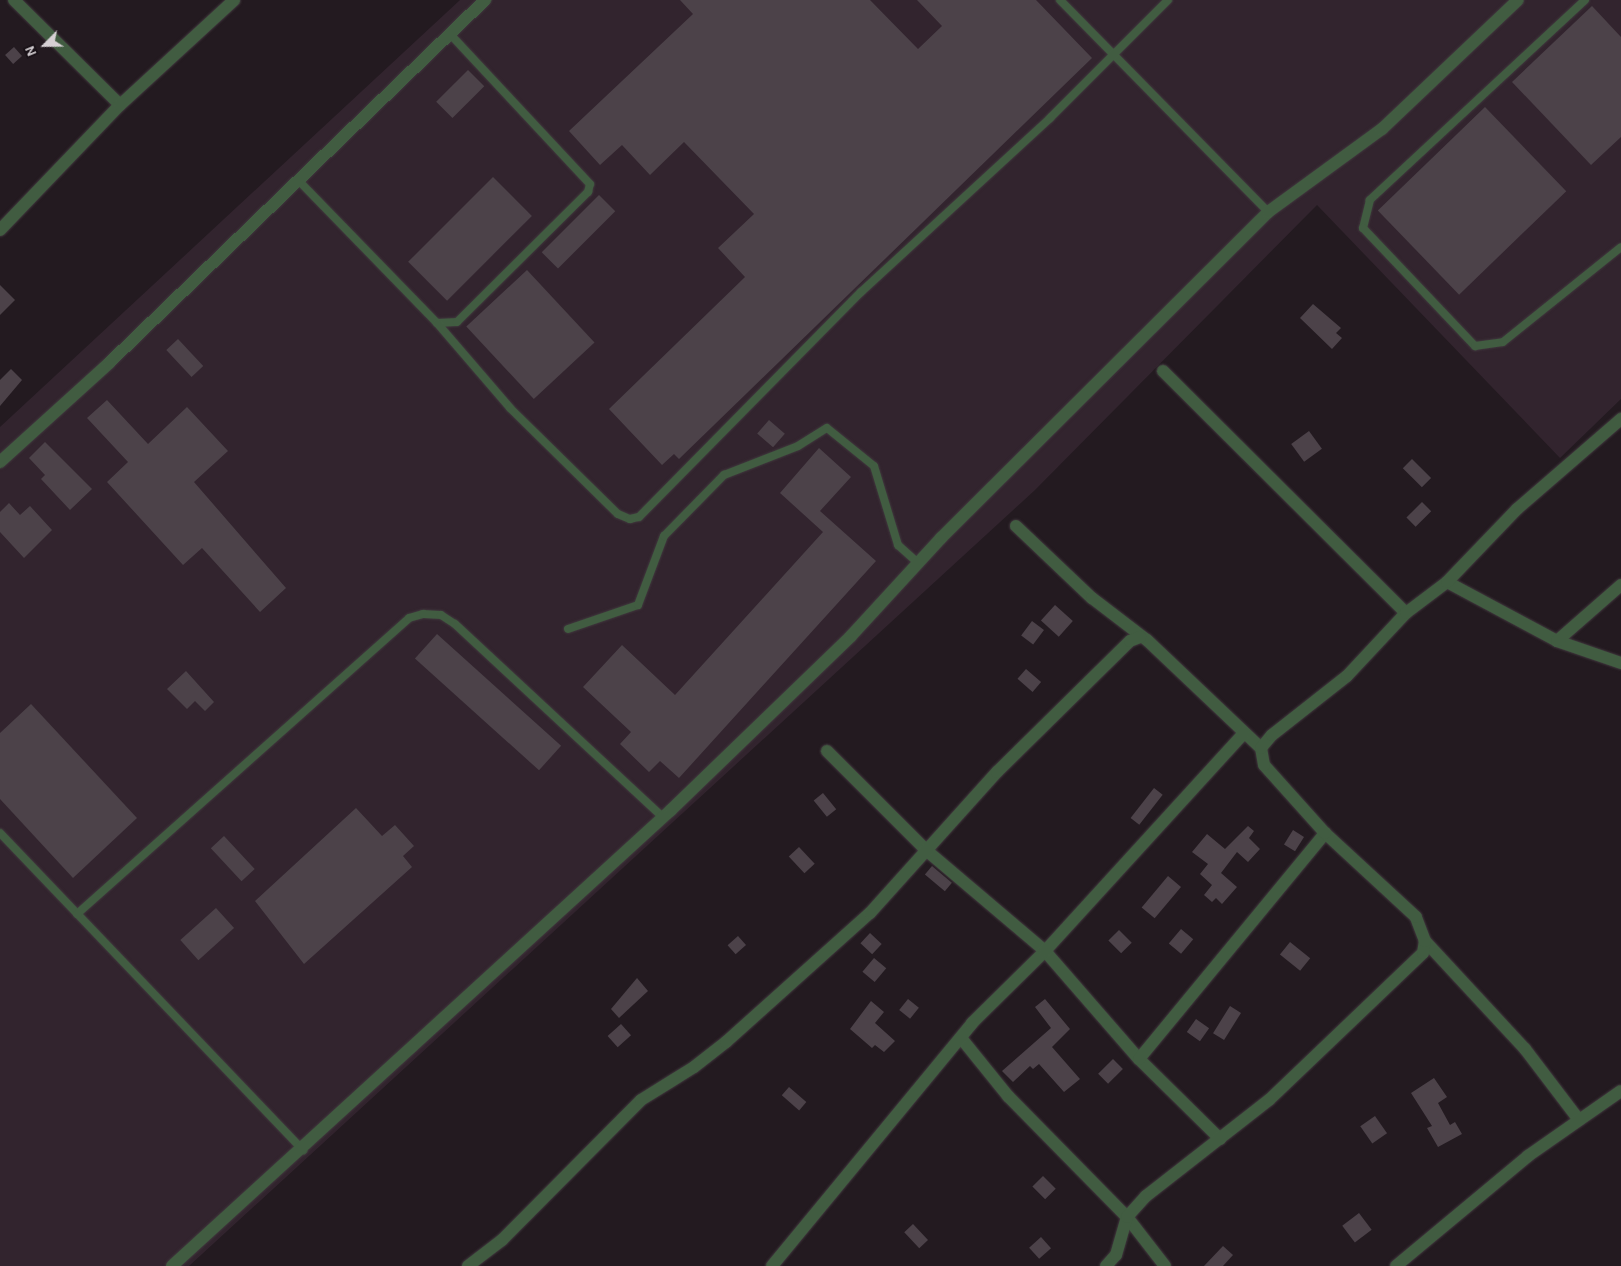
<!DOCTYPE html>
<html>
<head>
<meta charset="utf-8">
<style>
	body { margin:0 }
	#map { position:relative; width:1621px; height:1266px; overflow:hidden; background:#231a20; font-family:Karla,sans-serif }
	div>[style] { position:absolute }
	.built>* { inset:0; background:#32242e }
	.building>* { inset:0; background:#4c4249; transform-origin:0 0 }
	.roads { filter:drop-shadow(0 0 1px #40373d) drop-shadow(0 0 1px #40373d) }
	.service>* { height:8px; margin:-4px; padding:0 4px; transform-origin:4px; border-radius:4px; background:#415c41 }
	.minor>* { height:12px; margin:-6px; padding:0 6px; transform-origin:6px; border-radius:6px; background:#415c41 }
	span { translate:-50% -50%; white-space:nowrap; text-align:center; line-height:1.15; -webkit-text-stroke:4px #191117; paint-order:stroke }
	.north { position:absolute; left:20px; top:20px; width:50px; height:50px; -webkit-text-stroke:4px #191117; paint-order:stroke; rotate:247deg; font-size:14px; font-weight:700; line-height:20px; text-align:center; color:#d6d0d4 }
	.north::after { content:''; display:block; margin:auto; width:18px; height:22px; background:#d6d0d4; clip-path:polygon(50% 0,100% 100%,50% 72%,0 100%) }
</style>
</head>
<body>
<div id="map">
	<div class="built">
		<i style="clip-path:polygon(460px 0,1621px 0,1621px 399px,1560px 458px,1317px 205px,1035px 490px,189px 1266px,0 1266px,0 427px)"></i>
	</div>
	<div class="building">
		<i style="clip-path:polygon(680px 0,870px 0,918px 49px,942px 26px,917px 0,1036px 0,1092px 58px,679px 459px,674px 454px,662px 465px,609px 409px,745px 277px,718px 248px,754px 214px,684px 142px,650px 175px,622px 145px,600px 165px,569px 131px,693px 14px)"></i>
		<i style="clip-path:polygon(1592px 6px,1621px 37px,1621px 137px,1591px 165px,1512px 82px)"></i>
		<i style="left:14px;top:47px;width:12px;height:12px;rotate:48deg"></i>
		<i style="left:468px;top:70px;width:23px;height:45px;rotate:45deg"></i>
		<i style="left:1485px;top:107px;width:117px;height:149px;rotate:46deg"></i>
		<i style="left:493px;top:177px;width:55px;height:120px;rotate:45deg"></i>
		<i style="left:599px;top:195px;width:23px;height:81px;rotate:45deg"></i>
		<i style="left:527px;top:270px;width:99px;height:83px;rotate:47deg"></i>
		<i style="clip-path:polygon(0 285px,15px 300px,0 315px)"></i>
		<i style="clip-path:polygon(1313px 304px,1341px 328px,1336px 333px,1342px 338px,1332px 349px,1300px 318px)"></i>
		<i style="left:178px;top:339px;width:37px;height:16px;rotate:47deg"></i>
		<i style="clip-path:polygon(11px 369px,22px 380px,0 406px,0 380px)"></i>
		<i style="clip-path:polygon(107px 400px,148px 444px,187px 407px,228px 451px,194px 482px,286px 588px,260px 612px,202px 548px,183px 565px,107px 482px,128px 462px,87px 418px)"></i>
		<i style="left:769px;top:420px;width:21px;height:18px;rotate:41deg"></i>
		<i style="left:1309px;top:431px;width:22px;height:22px;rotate:54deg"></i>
		<i style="clip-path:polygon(45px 442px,92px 489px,70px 510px,41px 479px,45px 475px,29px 458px)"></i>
		<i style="clip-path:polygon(819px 448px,851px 477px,820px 511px,876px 561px,679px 778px,660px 761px,649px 772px,620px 744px,631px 732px,583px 687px,622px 645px,675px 695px,823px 532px,780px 493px)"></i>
		<i style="left:1412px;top:459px;width:27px;height:13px;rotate:45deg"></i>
		<i style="left:1422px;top:502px;width:13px;height:22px;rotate:45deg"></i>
		<i style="clip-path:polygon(9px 503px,20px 515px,30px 506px,52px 530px,24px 558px,0 532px,0 512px)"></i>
		<i style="left:1055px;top:605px;width:24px;height:21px;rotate:42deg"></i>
		<i style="left:1032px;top:621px;width:15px;height:18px;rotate:37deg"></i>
		<i style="left:437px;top:634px;width:167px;height:33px;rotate:42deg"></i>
		<i style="left:1026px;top:669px;width:20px;height:13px;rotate:41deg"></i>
		<i style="clip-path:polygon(186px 671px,214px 702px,205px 711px,195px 701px,187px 709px,167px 689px)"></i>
		<i style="clip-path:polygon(31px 704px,137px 818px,73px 878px,0 799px,0 733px)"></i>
		<i style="left:1154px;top:788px;width:11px;height:38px;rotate:38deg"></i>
		<i style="left:823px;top:793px;width:21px;height:12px;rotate:51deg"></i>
		<i style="clip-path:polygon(356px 808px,382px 836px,395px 825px,414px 846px,403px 856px,412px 867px,304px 964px,255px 901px)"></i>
		<i style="clip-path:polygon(1248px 826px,1254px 831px,1249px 838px,1260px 849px,1248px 862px,1237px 852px,1221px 873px,1237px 887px,1222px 904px,1216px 898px,1212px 902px,1204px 895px,1212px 885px,1200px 874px,1208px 864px,1192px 852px,1207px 834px,1225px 849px)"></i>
		<i style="left:1293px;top:830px;width:13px;height:17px;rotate:32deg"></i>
		<i style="left:224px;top:836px;width:45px;height:18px;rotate:47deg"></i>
		<i style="left:799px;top:847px;width:23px;height:14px;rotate:47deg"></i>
		<i style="left:932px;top:866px;width:26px;height:11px;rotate:40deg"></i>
		<i style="left:1168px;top:876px;width:17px;height:41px;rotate:40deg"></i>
		<i style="left:216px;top:908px;width:27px;height:48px;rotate:48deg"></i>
		<i style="left:1181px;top:929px;width:16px;height:19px;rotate:40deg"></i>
		<i style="left:1119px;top:930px;width:18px;height:15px;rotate:45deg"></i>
		<i style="left:870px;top:933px;width:16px;height:14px;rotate:43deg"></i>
		<i style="left:738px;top:936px;width:12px;height:14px;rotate:48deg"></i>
		<i style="left:1290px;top:942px;width:26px;height:16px;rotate:39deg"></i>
		<i style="left:874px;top:958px;width:16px;height:18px;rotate:40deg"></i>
		<i style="clip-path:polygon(637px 978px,648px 991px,619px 1018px,611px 1009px)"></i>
		<i style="left:908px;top:999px;width:14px;height:14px;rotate:39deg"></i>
		<i style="clip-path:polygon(1045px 999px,1070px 1029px,1052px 1047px,1080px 1079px,1064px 1092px,1039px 1064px,1033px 1069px,1030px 1066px,1013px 1082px,1002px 1071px,1051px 1028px,1035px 1007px)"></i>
		<i style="clip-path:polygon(871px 1001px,884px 1012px,875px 1023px,895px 1041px,884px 1052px,875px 1045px,872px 1048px,850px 1029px)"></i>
		<i style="left:1230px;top:1006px;width:13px;height:32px;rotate:32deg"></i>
		<i style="left:1196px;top:1019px;width:16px;height:16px;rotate:35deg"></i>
		<i style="left:621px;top:1024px;width:15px;height:18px;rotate:48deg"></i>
		<i style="left:1113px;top:1059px;width:14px;height:21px;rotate:45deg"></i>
		<i style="clip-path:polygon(1434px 1078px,1447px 1097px,1438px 1103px,1450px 1125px,1455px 1122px,1462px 1134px,1438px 1147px,1427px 1128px,1432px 1126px,1411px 1093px)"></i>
		<i style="left:789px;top:1087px;width:23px;height:11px;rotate:41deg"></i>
		<i style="left:1375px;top:1116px;width:21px;height:18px;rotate:55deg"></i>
		<i style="left:1043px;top:1176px;width:18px;height:15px;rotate:45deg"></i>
		<i style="left:1359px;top:1213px;width:21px;height:21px;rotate:53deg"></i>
		<i style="left:913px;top:1224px;width:22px;height:12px;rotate:47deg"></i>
		<i style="left:1041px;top:1237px;width:15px;height:16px;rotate:48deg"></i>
		<i style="clip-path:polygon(1223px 1246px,1233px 1255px,1223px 1266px,1204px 1266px)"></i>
	</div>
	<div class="roads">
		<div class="service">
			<i style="left:1060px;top:0;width:297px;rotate:45.5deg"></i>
			<i style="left:1585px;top:0;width:294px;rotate:137.1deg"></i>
			<i style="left:1370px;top:200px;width:29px;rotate:104deg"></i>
			<i style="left:1363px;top:228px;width:163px;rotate:46.5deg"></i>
			<i style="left:1475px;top:346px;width:28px;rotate:-8deg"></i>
			<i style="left:1503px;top:342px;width:151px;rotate:-38.8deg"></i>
			<i style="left:299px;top:181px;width:198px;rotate:45.8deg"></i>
			<i style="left:437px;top:323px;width:20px;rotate:-3deg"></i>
			<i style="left:457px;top:322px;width:185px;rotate:-44.8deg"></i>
			<i style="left:588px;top:192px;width:8px;rotate:-76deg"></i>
			<i style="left:590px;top:184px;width:205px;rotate:-133deg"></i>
			<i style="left:437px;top:323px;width:112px;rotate:49.3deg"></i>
			<i style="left:510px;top:408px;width:151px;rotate:44.5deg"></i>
			<i style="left:618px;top:514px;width:13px;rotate:23deg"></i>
			<i style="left:630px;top:519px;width:9px;rotate:-13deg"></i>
			<i style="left:639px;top:517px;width:316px;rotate:-45.4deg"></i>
			<i style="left:861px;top:292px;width:257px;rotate:-42.6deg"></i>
			<i style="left:1050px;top:118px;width:167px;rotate:-45deg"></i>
			<i style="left:568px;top:629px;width:74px;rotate:-18.9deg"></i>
			<i style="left:638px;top:605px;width:74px;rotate:-69.4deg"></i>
			<i style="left:664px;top:536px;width:86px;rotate:-45.5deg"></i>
			<i style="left:724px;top:475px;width:79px;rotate:-21.4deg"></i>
			<i style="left:798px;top:446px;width:34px;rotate:-32deg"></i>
			<i style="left:827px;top:428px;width:60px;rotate:39deg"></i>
			<i style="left:874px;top:466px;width:83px;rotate:73.1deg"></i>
			<i style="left:898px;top:545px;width:27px;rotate:42deg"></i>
			<i style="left:0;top:833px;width:439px;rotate:46.3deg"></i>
			<i style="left:77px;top:914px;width:445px;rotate:-41.7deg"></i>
			<i style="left:409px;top:618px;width:15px;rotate:-16deg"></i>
			<i style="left:423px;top:614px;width:18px;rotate:3deg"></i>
			<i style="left:441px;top:615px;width:17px;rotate:33deg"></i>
			<i style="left:455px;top:624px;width:285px;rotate:42.9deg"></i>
		</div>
		<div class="minor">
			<i style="left:14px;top:0;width:149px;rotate:44.7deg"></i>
			<i style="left:0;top:230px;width:173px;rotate:-46.2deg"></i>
			<i style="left:120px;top:105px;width:155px;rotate:-42.6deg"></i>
			<i style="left:1163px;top:371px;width:343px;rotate:44.9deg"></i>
			<i style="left:0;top:462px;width:147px;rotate:-42.2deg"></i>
			<i style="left:109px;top:363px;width:523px;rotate:-43.99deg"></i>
			<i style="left:1016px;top:526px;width:105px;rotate:43.5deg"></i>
			<i style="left:1092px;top:598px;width:69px;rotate:37.4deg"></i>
			<i style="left:1147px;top:640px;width:157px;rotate:43.5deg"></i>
			<i style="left:1447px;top:582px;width:125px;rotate:28.2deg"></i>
			<i style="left:1557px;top:641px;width:68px;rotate:19deg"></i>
			<i style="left:1557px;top:641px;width:85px;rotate:-41.2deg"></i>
			<i style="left:827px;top:751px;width:140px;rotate:45deg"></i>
			<i style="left:926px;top:850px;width:156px;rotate:40.3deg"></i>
			<i style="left:1045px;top:951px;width:143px;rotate:49deg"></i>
			<i style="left:1139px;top:1059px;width:114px;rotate:44.6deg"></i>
			<i style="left:1425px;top:941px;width:147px;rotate:47.2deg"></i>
			<i style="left:1525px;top:1049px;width:89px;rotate:52.7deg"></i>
			<i style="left:961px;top:1038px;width:75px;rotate:51deg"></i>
			<i style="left:1008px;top:1096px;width:170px;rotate:45.5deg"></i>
			<i style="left:1127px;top:1217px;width:62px;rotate:52.2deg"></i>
			<i style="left:1139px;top:1059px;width:293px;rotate:-50.5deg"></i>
			<i style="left:172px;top:1266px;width:676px;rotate:-42.42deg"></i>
			<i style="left:671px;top:810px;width:250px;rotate:-44deg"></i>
			<i style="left:851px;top:636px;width:133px;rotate:-47.4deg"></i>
			<i style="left:941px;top:538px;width:462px;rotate:-44.9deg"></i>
			<i style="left:1268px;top:212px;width:141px;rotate:-36.1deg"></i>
			<i style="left:1382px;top:129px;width:187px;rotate:-43.5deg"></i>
			<i style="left:468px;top:1266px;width:43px;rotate:-37.4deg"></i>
			<i style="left:502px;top:1240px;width:197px;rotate:-45.2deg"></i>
			<i style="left:641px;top:1100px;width:62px;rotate:-31.9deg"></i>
			<i style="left:694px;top:1067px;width:41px;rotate:-38deg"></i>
			<i style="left:726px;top:1042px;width:193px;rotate:-41.9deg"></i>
			<i style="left:870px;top:913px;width:190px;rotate:-48deg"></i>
			<i style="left:997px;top:772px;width:187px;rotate:-44.6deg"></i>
			<i style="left:1130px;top:641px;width:11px;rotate:-22deg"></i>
			<i style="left:772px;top:1266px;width:315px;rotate:-50.5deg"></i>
			<i style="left:972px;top:1023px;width:103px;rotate:-44.6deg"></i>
			<i style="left:1045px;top:951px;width:295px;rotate:-47.6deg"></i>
			<i style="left:1106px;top:1266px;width:15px;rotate:-48deg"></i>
			<i style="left:1116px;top:1255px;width:40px;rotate:-74deg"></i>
			<i style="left:1127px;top:1217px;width:28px;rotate:-48deg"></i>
			<i style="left:1146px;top:1196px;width:156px;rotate:-38deg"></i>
			<i style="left:1269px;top:1100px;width:213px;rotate:-43.7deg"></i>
			<i style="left:1423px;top:953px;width:12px;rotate:-81deg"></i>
			<i style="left:1425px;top:941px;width:26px;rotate:-111deg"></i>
			<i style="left:1416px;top:917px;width:124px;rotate:-137.3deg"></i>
			<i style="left:1325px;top:833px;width:91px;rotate:-131.9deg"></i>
			<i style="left:1264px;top:765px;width:17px;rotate:-100deg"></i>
			<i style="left:1261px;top:748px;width:17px;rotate:-50deg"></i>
			<i style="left:1272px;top:735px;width:95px;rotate:-38.2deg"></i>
			<i style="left:1347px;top:676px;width:86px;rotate:-46.9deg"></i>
			<i style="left:1406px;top:613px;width:51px;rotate:-37.1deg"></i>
			<i style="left:1447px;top:582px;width:101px;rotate:-46.2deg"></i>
			<i style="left:1517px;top:509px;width:138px;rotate:-40.9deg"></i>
			<i style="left:1396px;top:1266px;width:172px;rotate:-39.8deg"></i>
			<i style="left:1528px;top:1156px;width:113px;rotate:-35deg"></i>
		</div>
	</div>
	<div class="north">N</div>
</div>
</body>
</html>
